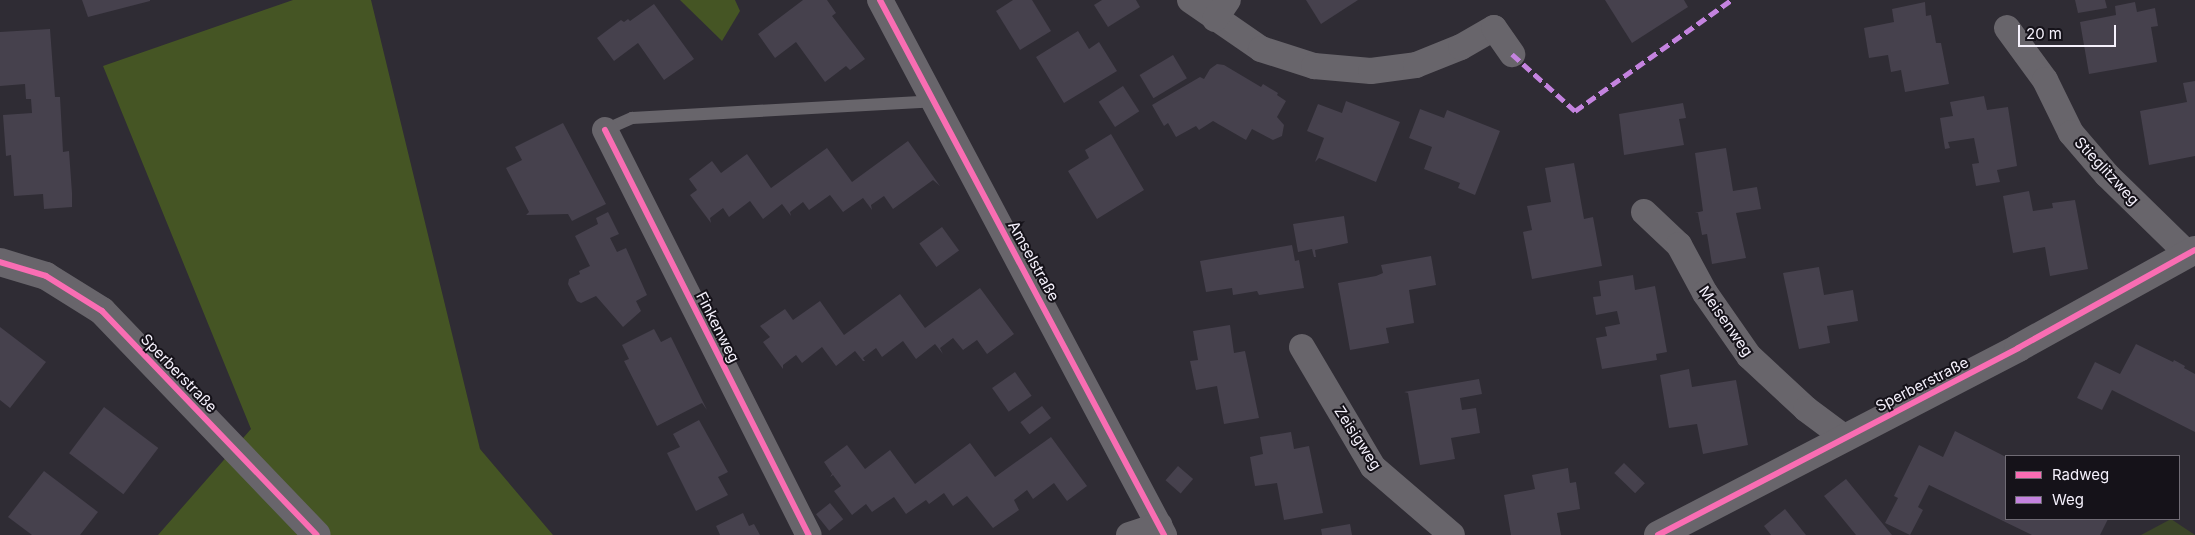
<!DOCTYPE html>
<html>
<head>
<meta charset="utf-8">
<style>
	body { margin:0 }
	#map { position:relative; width:2195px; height:535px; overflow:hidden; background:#2f2c34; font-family:Inter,sans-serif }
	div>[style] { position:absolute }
	.green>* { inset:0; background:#3b4528 }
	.forest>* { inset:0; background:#455524 }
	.building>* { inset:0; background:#46414d; transform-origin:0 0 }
	.service>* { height:12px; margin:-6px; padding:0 6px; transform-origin:6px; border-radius:6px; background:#68656b }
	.minor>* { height:26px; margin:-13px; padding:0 13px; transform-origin:13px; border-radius:13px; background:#68656b }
	.tertiary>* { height:28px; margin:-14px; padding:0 14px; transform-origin:14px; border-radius:14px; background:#68656b }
	.quiet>* { height:5px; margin-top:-2.5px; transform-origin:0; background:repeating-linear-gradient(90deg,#c483df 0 10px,transparent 0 15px) }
	.cycleway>* { height:6px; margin:-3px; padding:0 3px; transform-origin:3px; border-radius:3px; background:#f96db3 }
	span { translate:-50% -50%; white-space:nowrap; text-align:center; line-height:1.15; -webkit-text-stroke:4px #151219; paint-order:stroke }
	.street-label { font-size:15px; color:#f5f1fc }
	.legend { position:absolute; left:2005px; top:455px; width:175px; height:65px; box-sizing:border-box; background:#151219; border:1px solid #6f6b74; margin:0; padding:6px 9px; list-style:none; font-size:15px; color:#f5f1fc }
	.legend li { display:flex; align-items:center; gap:10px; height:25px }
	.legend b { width:25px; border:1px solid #6f6b74 }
	.scale { position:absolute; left:2018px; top:25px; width:98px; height:22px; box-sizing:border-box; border:2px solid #f5f1fc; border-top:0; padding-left:6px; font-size:15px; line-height:18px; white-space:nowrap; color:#f5f1fc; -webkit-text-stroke:4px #151219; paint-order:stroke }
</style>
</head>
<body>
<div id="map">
	<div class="green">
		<i style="clip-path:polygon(2171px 519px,2195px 535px,2141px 535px)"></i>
	</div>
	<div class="forest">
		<i style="clip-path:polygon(293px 0,371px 0,480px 449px,553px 535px,158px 535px,251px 429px,103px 66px)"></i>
		<i style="clip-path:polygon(680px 0,735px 0,740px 11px,722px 41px)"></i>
	</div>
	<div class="building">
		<i style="clip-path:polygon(82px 0,150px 0,150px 1px,88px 17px)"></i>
		<i style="clip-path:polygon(803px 0,827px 0,836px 13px,832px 16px,865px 59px,850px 70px,846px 66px,825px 82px,796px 42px,775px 58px,758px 34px)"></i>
		<i style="clip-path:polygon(1013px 0,1032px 0,1051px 31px,1020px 50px,996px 11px)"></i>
		<i style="clip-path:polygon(1102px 0,1136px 0,1140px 7px,1108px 27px,1094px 5px)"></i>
		<i style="clip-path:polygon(1306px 0,1358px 0,1321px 24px)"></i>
		<i style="clip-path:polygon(1605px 0,1684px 0,1688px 7px,1632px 43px)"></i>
		<i style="clip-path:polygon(2075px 0,2105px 0,2107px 8px,2078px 13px)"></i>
		<i style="clip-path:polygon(1925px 2px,1926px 16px,1931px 15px,1936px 43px,1941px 43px,1949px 84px,1905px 92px,1901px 70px,1891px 72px,1888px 55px,1869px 58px,1864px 28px,1894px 22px,1892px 9px)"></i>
		<i style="clip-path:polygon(2135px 2px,2137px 12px,2155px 8px,2158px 26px,2151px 27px,2157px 62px,2089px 74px,2080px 22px,2116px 15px,2115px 6px)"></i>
		<i style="clip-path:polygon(654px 4px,694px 59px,664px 80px,638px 43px,614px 61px,597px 38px,621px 20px,624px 22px,628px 19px,630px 21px)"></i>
		<i style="clip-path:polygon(50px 29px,55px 97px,60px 97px,63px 152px,69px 151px,72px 193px,72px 207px,44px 209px,43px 194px,14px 196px,11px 155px,6px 156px,3px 115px,32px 113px,31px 99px,26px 99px,25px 84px,0 86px,0 32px)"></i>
		<i style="clip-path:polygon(1078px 31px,1089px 49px,1099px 42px,1117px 71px,1064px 103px,1036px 57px)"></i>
		<i style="left:1173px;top:55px;width:27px;height:39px;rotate:59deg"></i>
		<i style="clip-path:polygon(1217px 64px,1224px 65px,1261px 87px,1263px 84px,1278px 93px,1277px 95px,1286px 101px,1277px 117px,1284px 125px,1282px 136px,1273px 140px,1252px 129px,1246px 140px,1213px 121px,1199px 130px,1196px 126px,1176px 137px,1168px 123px,1164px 126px,1152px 105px,1200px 77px,1204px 79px,1210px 69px)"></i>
		<i style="clip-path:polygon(2195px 81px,2195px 156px,2149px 165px,2140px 111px,2187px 102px,2183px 83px)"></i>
		<i style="left:1123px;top:86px;width:30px;height:29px;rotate:57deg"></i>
		<i style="clip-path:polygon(1984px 96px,1987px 110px,2008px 107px,2017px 166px,1997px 170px,2000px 182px,1976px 186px,1972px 164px,1979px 163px,1974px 138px,1948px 142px,1950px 148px,1945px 149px,1940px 118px,1953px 116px,1950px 102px)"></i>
		<i style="clip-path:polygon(1346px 101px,1400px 122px,1376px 182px,1319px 158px,1315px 162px,1324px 138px,1307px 131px,1318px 104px,1342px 113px)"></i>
		<i style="clip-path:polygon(1683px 103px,1686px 118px,1679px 119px,1684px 145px,1624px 155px,1619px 114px)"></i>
		<i style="clip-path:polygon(1420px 109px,1444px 118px,1447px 110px,1500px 131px,1475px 195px,1458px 188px,1460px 183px,1424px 169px,1432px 147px,1409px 138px)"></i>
		<i style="clip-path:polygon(563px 123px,606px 204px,572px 221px,568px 214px,526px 215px,529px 212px,506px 168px,522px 160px,515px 147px)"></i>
		<i style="clip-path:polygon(1111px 134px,1144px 190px,1097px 219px,1068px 171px,1089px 158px,1085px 150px)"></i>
		<i style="clip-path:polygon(908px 141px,940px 186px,933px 180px,893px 209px,884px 196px,871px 205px,872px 210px,863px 198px,843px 212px,830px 195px,809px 210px,803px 202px,790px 212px,791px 216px,782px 204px,763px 219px,750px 201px,729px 217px,723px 208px,710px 218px,711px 223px,690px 195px,697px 190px,689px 179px,712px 161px,721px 173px,747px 154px,771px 188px,827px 148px,852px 182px)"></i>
		<i style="clip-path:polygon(1726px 148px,1733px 191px,1757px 187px,1761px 209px,1736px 213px,1746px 258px,1712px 264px,1707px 234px,1702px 235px,1698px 213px,1695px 213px,1703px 211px,1695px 153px)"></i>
		<i style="clip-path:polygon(1574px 163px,1584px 219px,1593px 217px,1602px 266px,1532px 279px,1523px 232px,1532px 230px,1527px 206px,1551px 202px,1545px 168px)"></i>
		<i style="clip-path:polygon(2029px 191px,2033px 211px,2053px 208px,2052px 203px,2075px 200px,2088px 269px,2050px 276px,2045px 247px,2013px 253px,2003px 196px)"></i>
		<i style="clip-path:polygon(608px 212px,619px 234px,610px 238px,617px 252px,626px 248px,647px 295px,636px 301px,641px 311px,623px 327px,596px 296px,581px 303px,577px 301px,568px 284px,569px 279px,580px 274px,579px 271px,590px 266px,575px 236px,598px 224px,596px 218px)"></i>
		<i style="clip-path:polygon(1344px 216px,1348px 243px,1315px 250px,1316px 257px,1314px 257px,1312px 249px,1298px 252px,1293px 224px)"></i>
		<i style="left:942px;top:227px;width:29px;height:28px;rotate:54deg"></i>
		<i style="clip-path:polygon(1292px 245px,1295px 261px,1299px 260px,1304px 288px,1259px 295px,1257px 291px,1233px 295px,1232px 288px,1206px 292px,1200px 261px)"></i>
		<i style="clip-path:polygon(1431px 256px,1436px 285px,1409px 290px,1414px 323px,1386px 328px,1389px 343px,1350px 350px,1338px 283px,1376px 276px,1383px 273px,1381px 265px)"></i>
		<i style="clip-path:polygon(1819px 267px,1824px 295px,1853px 290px,1858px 321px,1827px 326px,1830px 343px,1799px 349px,1783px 273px)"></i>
		<i style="clip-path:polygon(1633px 275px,1635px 290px,1655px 286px,1667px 352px,1656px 354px,1657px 360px,1602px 369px,1596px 338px,1607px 336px,1605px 327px,1620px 324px,1617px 311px,1596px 315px,1593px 297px,1601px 296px,1599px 281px)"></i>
		<i style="clip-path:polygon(980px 288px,1014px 334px,987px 354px,977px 340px,963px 350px,953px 338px,940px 348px,943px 354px,935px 344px,916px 359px,903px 341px,882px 357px,876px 348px,863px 358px,865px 361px,863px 361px,855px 351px,836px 366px,822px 347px,802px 363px,796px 355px,783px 365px,783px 369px,763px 342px,770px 337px,760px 326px,785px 309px,793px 320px,820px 301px,844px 335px,900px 294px,925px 328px)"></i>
		<i style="clip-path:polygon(1230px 325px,1234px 353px,1245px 351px,1259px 418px,1224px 424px,1217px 386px,1196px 390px,1190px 361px,1198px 360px,1193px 331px)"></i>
		<i style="clip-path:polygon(0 327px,46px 362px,10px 408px,0 400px)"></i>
		<i style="clip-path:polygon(654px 329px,661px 342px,671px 337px,707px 410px,702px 403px,657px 426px,624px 361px,629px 359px,622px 345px)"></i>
		<i style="clip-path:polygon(2136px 344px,2173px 362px,2174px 360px,2185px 366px,2184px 368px,2195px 374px,2195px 432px,2112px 390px,2102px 410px,2077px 398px,2095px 362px,2120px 374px)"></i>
		<i style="clip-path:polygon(1689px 369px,1692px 387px,1736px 380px,1748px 445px,1703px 454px,1697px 424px,1669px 428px,1660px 375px)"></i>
		<i style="left:1015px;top:372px;width:29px;height:28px;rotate:55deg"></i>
		<i style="clip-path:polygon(1479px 379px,1482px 394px,1460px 398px,1462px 410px,1476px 408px,1480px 433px,1451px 438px,1455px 459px,1420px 465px,1408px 393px,1404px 392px)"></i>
		<i style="left:1042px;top:406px;width:15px;height:27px;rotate:53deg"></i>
		<i style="left:104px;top:407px;width:68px;height:58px;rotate:37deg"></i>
		<i style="clip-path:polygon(699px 420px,728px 472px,718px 477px,728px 495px,696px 511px,667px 453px,680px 447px,673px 434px)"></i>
		<i style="clip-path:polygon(1955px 431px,2006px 457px,2006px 519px,2108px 519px,2100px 535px,2032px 535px,1929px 485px,1918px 507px,1923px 510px,1910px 535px,1885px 523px,1898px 498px,1894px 496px,1919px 445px,1943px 457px)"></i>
		<i style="clip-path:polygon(1291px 432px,1294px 449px,1309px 446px,1323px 513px,1284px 520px,1277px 483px,1255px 486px,1250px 457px,1263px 454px,1260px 437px)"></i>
		<i style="clip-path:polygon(1051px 437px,1087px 486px,1067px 501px,1054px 483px,1033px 499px,1027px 490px,1014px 500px,1019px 510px,993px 528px,967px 496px,953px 506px,944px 493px,929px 504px,926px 500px,906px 514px,894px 497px,872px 512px,866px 504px,852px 515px,834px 491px,841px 486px,833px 475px,830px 477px,832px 474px,824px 462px,847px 445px,865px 469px,890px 450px,915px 484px,970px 443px,995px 477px)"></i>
		<i style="left:1624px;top:463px;width:29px;height:14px;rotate:44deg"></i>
		<i style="left:1178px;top:466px;width:20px;height:19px;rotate:41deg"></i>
		<i style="clip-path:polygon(1568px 468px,1570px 483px,1576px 482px,1580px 509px,1557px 513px,1561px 535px,1511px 535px,1504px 495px,1535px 489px,1532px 475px)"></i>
		<i style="clip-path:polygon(44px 471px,98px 512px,80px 535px,32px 535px,8px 517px)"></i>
		<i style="clip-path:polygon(1846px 479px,1892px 535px,1856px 535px,1824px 496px)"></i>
		<i style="left:830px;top:503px;width:21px;height:18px;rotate:51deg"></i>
		<i style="clip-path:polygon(1785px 509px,1806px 535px,1771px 535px,1764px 526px)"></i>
		<i style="clip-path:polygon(743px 513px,749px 526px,754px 524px,760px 535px,720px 535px,716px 526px)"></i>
		<i style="clip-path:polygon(1350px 524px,1352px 535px,1322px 535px,1321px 529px)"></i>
	</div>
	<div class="service">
		<i style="left:605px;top:130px;width:30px;rotate:-24deg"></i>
		<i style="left:632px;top:118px;width:302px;rotate:-3.2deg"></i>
	</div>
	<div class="minor">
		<i style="left:880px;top:0;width:606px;rotate:62.04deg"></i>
		<i style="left:1190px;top:0;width:86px;rotate:34.6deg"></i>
		<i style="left:1261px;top:49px;width:56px;rotate:17.8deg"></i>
		<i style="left:1314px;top:66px;width:57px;rotate:5deg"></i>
		<i style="left:1371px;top:71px;width:45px;rotate:-7.6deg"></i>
		<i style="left:1416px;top:65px;width:48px;rotate:-21.8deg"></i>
		<i style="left:1461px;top:47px;width:38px;rotate:-30deg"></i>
		<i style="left:1494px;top:28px;width:32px;rotate:55deg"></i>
		<i style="left:1215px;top:19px;width:23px;rotate:-56deg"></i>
		<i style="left:2007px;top:28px;width:64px;rotate:53.8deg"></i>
		<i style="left:2045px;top:80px;width:59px;rotate:63.9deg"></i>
		<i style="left:2071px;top:133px;width:55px;rotate:49.4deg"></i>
		<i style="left:2107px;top:175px;width:113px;rotate:44.3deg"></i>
		<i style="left:605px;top:130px;width:453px;rotate:63.3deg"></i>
		<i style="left:1644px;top:212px;width:48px;rotate:43.3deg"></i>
		<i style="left:1679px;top:245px;width:55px;rotate:61.6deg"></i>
		<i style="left:1705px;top:293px;width:77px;rotate:55.1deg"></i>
		<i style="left:1749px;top:356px;width:78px;rotate:42.9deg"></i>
		<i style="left:1806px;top:409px;width:49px;rotate:36.6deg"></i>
		<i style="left:1302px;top:347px;width:139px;rotate:59.4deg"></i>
		<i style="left:1373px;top:467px;width:104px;rotate:40.7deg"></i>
		<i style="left:1129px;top:535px;width:32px;rotate:-18deg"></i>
	</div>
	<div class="tertiary">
		<i style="left:0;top:262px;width:48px;rotate:16.9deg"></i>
		<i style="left:46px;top:276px;width:66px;rotate:32deg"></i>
		<i style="left:102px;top:311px;width:310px;rotate:46.2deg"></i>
		<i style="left:1658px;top:535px;width:406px;rotate:-27.4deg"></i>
		<i style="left:2018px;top:348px;width:202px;rotate:-29deg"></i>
	</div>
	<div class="quiet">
		<i style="left:1512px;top:54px;width:85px;rotate:42.1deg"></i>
		<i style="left:1575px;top:111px;width:191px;rotate:-35.4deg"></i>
	</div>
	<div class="cycleway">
		<i style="left:880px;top:0;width:606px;rotate:62.04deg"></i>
		<i style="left:605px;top:130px;width:453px;rotate:63.3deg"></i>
		<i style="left:0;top:262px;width:48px;rotate:16.9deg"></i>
		<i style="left:46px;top:276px;width:66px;rotate:32deg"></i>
		<i style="left:102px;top:311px;width:310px;rotate:46.2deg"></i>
		<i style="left:1658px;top:535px;width:406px;rotate:-27.4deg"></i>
		<i style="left:2018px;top:348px;width:202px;rotate:-29deg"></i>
	</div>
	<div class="street-label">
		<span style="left:2107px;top:171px;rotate:47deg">Stieglitzweg</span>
		<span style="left:1034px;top:261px;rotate:61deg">Amselstraße</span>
		<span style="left:1726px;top:321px;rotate:55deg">Meisenweg</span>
		<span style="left:718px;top:327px;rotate:63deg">Finkenweg</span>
		<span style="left:179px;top:373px;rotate:46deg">Sperberstraße</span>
		<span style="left:1922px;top:384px;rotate:-27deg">Sperberstraße</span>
		<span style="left:1358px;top:438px;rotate:57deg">Zeisigweg</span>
	</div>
	<ul class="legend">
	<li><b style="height:6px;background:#f96db3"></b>Radweg</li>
	<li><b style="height:6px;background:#c483df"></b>Weg</li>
	</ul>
	<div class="scale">20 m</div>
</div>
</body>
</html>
